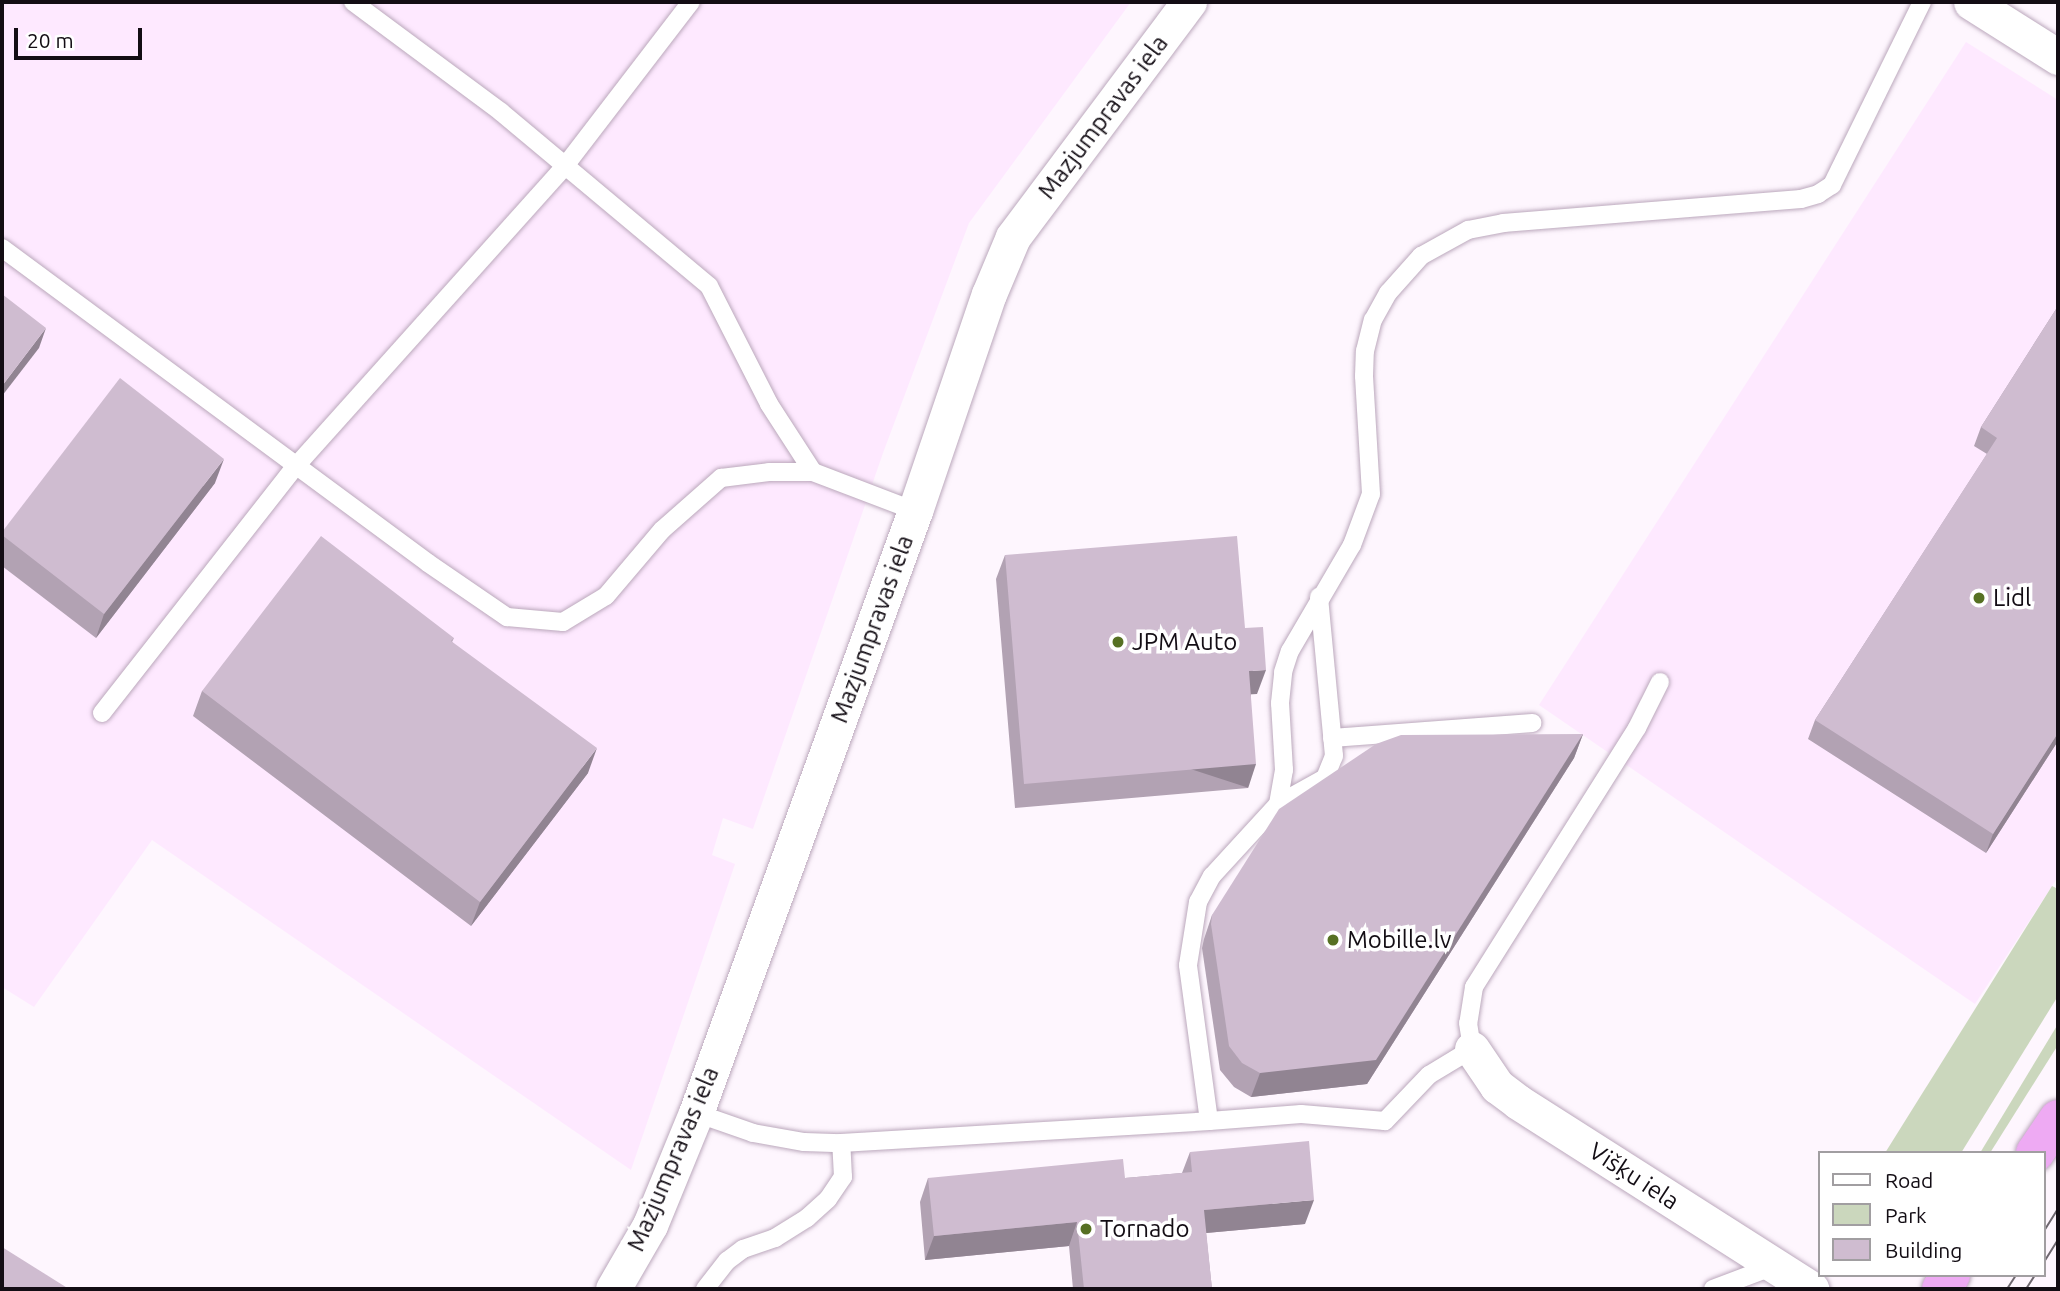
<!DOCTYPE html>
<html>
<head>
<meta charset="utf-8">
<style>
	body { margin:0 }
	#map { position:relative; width:2060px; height:1291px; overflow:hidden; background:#fef6fe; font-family:Ubuntu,sans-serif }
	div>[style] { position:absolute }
	.built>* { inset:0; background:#fee9ff }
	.green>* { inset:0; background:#cbd7bd }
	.roads { filter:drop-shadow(0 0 2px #bba8bc) drop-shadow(0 0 2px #bba8bc) }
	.service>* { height:18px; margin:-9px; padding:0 9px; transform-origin:9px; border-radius:9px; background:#fff }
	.minor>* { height:35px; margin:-17.5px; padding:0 17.5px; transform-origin:17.5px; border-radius:17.5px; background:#fff }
	.trunk>* { height:38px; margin:-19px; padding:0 19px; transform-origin:19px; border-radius:19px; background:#eeaaf3 }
	.tram>* { height:2px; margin:-1px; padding:0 1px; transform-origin:1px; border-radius:1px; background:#6e676f }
	.wall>* { inset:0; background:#b2a2b3 }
	.shaded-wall>* { inset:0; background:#918492; transform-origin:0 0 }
	.building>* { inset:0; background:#cfbcd0 }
	.dots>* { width:19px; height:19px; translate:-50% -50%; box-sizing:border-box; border:4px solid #fff; border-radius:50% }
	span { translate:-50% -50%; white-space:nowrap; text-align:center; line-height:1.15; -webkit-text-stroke:7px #fff; paint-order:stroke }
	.street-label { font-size:24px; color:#130d14 }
	.poi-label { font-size:24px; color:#130d14 }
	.left { translate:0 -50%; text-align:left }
	.frame { position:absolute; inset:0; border:4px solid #130d14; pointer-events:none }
	.legend { position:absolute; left:1818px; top:1151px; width:228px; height:126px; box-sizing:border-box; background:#fff; border:2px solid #a19ea1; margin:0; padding:9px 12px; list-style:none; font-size:21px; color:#130d14 }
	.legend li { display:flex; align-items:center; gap:14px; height:35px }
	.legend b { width:35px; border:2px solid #a19ea1 }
	.scale { position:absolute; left:14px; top:28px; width:128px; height:32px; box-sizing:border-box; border:4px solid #130d14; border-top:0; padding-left:9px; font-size:21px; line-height:24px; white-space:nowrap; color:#130d14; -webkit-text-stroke:5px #fff; paint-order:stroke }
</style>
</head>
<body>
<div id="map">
	<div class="built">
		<i style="clip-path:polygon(2px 2px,1131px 2px,969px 223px,883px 453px,753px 829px,723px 818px,712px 855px,735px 864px,631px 1170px,152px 840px,34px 1007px,2px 987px)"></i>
		<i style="clip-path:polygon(1966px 42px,2058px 100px,2058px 877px,1975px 1004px,1539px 705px)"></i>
	</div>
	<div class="green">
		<i style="clip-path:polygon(2052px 886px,2058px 889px,2058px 996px,1961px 1153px,1885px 1153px)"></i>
		<i style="clip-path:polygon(2058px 1024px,2058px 1045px,1990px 1153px,1980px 1153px)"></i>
	</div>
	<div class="roads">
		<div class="service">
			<i style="left:353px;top:2px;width:184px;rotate:36.6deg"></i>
			<i style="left:501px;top:112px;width:271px;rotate:39.9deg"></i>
			<i style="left:709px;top:286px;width:132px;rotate:63deg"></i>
			<i style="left:769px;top:404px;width:81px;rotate:57.1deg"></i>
			<i style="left:2px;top:248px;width:530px;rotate:36.48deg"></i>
			<i style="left:428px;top:563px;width:96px;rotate:34.4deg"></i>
			<i style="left:507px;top:617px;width:56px;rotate:5.1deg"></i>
			<i style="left:563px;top:622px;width:50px;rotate:-31.2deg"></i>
			<i style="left:606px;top:596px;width:87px;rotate:-49.7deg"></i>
			<i style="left:662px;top:530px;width:79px;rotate:-41.4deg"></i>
			<i style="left:721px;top:478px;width:48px;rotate:-7.1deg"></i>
			<i style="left:769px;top:472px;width:44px"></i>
			<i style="left:813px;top:472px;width:109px;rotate:20.9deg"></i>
			<i style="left:1660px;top:682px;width:51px;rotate:116.6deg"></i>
			<i style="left:1637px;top:728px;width:306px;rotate:122.2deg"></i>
			<i style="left:1474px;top:987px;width:36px;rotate:99deg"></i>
			<i style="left:1468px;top:1023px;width:26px;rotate:81deg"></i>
			<i style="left:1472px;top:1049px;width:50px;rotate:148.8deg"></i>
			<i style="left:1429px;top:1075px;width:64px;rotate:133.7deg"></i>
			<i style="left:1385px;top:1121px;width:84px;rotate:-175.2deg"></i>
			<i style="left:1301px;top:1114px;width:92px;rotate:175.6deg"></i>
			<i style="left:1209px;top:1121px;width:157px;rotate:-97.7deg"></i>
			<i style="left:1188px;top:965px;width:64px;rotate:-81deg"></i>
			<i style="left:1198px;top:902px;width:30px;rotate:-62deg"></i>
			<i style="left:1212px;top:876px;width:98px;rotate:-47.5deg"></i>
			<i style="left:1278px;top:804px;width:35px;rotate:-80deg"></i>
			<i style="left:1284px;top:770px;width:67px;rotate:-93.4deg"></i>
			<i style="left:1280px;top:703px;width:31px;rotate:-84deg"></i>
			<i style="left:1283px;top:672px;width:22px;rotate:-72deg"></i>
			<i style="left:1290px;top:651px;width:123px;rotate:-59.7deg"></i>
			<i style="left:1352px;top:545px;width:54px;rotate:-69.6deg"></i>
			<i style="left:1371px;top:494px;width:118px;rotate:-93.4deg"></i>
			<i style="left:1364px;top:376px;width:25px;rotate:-88deg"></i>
			<i style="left:1365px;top:351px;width:32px;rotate:-76deg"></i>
			<i style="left:1373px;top:320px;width:31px;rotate:-61deg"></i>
			<i style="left:1388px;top:293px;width:50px;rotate:-48.3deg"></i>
			<i style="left:1421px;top:256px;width:54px;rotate:-29deg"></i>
			<i style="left:1468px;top:230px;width:36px;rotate:-11deg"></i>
			<i style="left:1503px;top:223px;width:299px;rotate:-4.6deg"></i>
			<i style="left:1801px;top:199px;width:18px;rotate:-16deg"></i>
			<i style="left:1818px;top:194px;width:17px;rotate:-33deg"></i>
			<i style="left:1832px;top:185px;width:204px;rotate:-63.8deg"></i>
			<i style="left:102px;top:713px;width:314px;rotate:-51.9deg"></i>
			<i style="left:296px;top:466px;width:403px;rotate:-48.1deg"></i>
			<i style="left:565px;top:166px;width:207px;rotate:-52.5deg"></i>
			<i style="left:1332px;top:738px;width:201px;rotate:-4.3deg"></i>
			<i style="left:1278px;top:804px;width:54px;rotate:-29deg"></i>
			<i style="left:1325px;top:778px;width:24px;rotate:-68deg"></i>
			<i style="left:1334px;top:756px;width:160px;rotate:-95.4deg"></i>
			<i style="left:696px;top:1113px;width:60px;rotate:19.3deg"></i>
			<i style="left:753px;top:1133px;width:52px;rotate:10deg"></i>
			<i style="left:804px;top:1142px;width:37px;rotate:2deg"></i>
			<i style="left:841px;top:1143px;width:369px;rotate:-3.4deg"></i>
			<i style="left:705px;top:1289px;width:36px;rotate:-52deg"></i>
			<i style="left:727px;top:1261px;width:20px;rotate:-37deg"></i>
			<i style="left:743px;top:1249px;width:34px;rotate:-19deg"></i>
			<i style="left:775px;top:1238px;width:38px;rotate:-32deg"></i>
			<i style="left:807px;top:1218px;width:28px;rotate:-42deg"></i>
			<i style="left:828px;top:1199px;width:27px;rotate:-56deg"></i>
			<i style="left:843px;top:1177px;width:34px;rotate:-93deg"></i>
			<i style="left:1713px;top:1289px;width:65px;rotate:-20.7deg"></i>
		</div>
		<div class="minor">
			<i style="left:1971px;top:2px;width:103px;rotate:32.3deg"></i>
			<i style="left:1472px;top:1049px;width:45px;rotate:56deg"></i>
			<i style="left:1497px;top:1086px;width:26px;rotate:37deg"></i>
			<i style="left:1518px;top:1102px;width:348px;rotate:32.5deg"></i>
			<i style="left:613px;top:1289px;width:74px;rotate:-60deg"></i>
			<i style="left:650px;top:1225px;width:121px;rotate:-67.7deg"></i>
			<i style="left:696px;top:1113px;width:641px;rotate:-70.01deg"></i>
			<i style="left:915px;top:511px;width:229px;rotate:-71.2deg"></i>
			<i style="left:989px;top:294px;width:62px;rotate:-67.2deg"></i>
			<i style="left:1013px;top:237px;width:294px;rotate:-53.2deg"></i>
		</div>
		<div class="trunk">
			<i style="left:2035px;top:1153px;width:41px;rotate:-55.9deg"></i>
			<i style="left:1941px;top:1289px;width:17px;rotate:-54deg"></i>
		</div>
	</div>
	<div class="tram">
		<i style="left:2044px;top:1231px;width:26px;rotate:-58deg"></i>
		<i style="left:2044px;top:1262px;width:26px;rotate:-58deg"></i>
		<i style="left:2007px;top:1289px;width:17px;rotate:-57deg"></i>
		<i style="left:2026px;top:1289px;width:17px;rotate:-57deg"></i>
	</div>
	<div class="wall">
		<i style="clip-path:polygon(2058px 306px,2058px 741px,1986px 853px,1808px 739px,1815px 720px,1987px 454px,1974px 446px,1981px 427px)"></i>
		<i style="clip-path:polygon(215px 483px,96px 638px,2px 566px,2px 532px)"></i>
		<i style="clip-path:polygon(1005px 555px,1245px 628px,1257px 694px,1251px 694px,1248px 788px,1015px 808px,996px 579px)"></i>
		<i style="clip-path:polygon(454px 638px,452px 642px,588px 773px,471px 926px,193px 716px,202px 691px)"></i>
		<i style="clip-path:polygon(1583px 734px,1574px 758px,1367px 1084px,1251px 1097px,1234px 1087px,1220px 1070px,1202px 948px,1204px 939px,1212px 915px)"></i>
		<i style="clip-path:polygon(1190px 1152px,1305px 1224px,1206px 1233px,1212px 1289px,1073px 1289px,1069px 1246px,925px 1260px,920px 1202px,928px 1178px,1125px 1178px,1182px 1173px)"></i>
	</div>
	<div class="shaded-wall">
		<i style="clip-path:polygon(46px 328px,39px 348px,2px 396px,2px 386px)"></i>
		<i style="clip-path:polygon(224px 459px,215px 483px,96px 638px,104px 614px)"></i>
		<i style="clip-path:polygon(1266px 670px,1257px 694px,1240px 695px,1249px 671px)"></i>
		<i style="clip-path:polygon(2058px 733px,2058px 741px,1986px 853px,1993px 834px)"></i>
		<i style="clip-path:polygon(1583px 734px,1574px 758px,1367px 1084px,1251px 1097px,1260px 1073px)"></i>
		<i style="clip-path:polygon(597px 748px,588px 773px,471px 926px,480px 902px)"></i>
		<i style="left:1256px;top:764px;width:25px;height:233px;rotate:108deg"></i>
		<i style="clip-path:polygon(1314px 1200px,1305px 1224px,1195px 1234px,1204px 1210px)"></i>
		<i style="clip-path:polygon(1077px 1222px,1069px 1246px,925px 1260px,934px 1236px)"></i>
	</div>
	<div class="building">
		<i style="clip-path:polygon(2px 294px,46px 328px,2px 386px)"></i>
		<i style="clip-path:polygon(2058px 306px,2058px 733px,1993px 834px,1815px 720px,1997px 438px,1981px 427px)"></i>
		<i style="clip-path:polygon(120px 378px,224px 459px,104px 614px,2px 535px,2px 532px)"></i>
		<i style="clip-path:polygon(321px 536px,454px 638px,451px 641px,597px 748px,480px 902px,202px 691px)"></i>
		<i style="clip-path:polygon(1237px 536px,1245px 628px,1263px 627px,1266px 670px,1249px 671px,1256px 764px,1024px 784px,1005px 555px)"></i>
		<i style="clip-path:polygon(1583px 734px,1376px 1060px,1260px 1073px,1242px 1063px,1229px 1046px,1211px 924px,1212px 915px,1279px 809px,1376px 744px,1401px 735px)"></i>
		<i style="clip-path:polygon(1309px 1141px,1314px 1200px,1204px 1210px,1212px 1289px,1084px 1289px,1077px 1222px,934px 1236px,928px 1178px,1123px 1159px,1125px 1178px,1192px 1172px,1190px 1152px)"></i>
		<i style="clip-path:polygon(2px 1247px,69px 1289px,2px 1289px)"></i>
	</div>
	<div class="dots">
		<i style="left:1979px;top:598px;background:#567023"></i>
		<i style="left:1118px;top:642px;background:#567023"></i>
		<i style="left:1333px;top:940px;background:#567023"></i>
		<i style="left:1086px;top:1229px;background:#567023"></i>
	</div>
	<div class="street-label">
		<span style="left:1103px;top:117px;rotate:-53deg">Mazjumpravas iela</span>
		<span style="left:872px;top:629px;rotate:-70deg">Mazjumpravas iela</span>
		<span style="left:673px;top:1159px;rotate:-67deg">Mazjumpravas iela</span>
		<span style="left:1634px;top:1176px;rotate:33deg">Višķu iela</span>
	</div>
	<div class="poi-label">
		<span class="left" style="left:1993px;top:598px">Lidl</span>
		<span class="left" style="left:1132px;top:642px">JPM Auto</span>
		<span class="left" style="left:1347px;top:940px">Mobille.lv</span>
		<span class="left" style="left:1100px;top:1229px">Tornado</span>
	</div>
	<div class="frame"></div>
	<ul class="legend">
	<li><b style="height:9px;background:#fff"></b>Road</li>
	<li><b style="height:19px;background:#cbd7bd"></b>Park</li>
	<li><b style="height:19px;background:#cfbcd0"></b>Building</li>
	</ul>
	<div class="scale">20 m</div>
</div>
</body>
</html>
